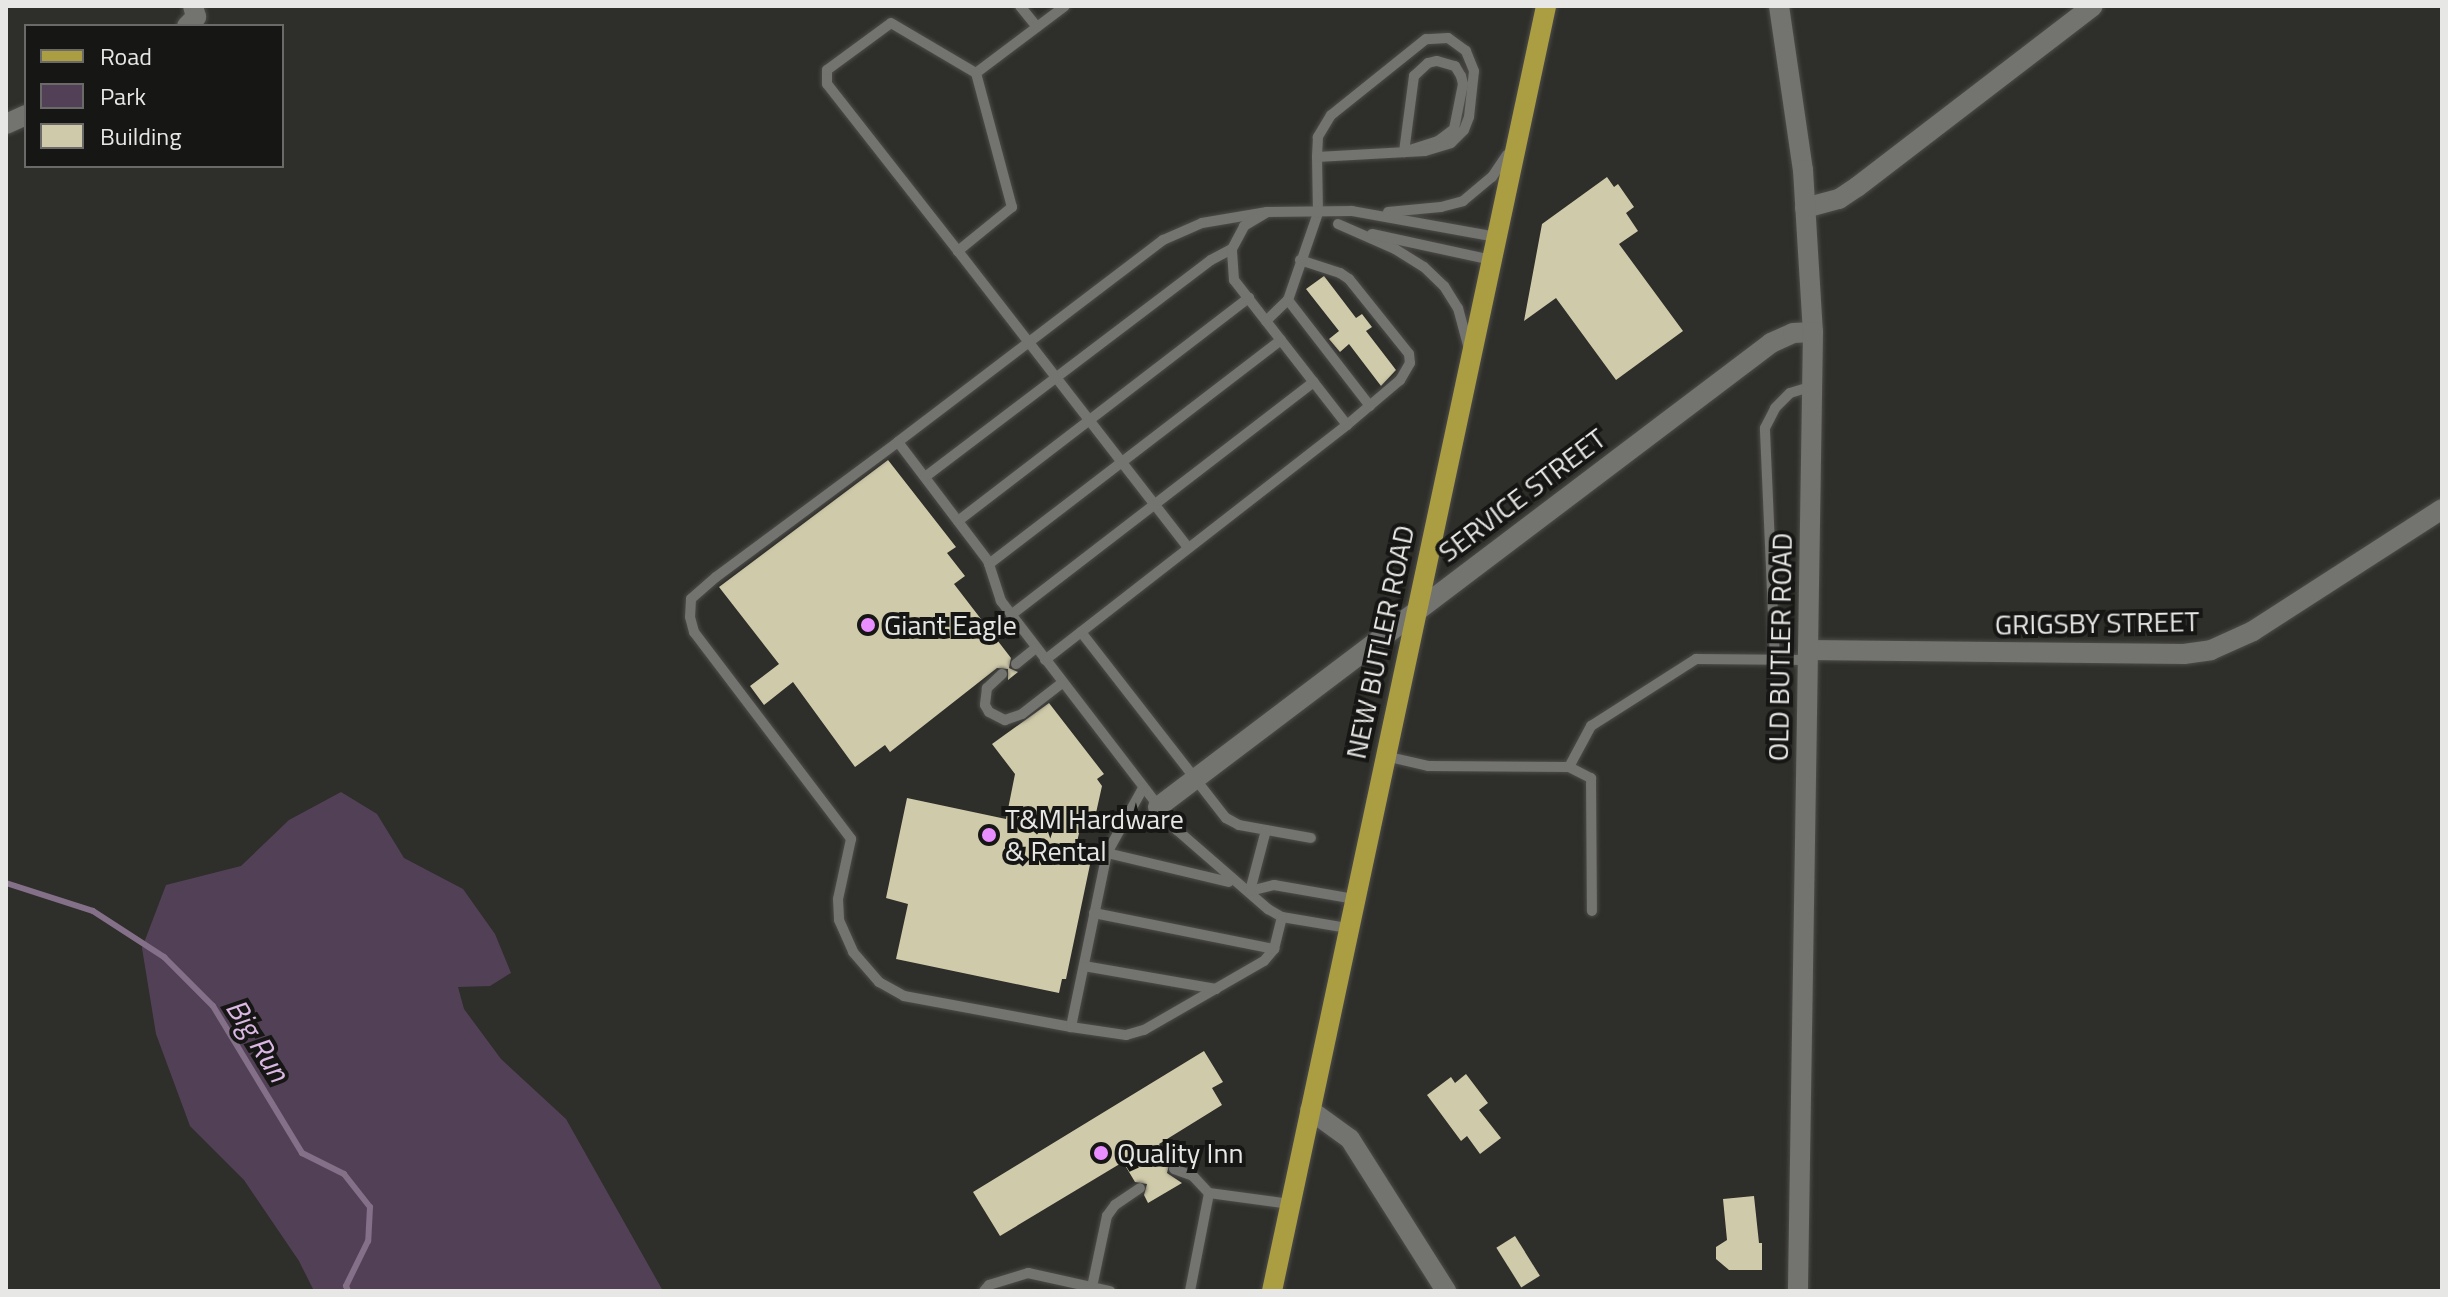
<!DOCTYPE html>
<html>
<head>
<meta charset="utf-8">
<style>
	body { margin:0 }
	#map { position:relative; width:2448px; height:1297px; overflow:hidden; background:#2e2e2a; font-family:"Titillium Web",sans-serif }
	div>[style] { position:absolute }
	.green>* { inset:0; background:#524156 }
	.stream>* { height:6px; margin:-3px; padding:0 3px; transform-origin:3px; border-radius:3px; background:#847088 }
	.building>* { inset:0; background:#cfcaa9; transform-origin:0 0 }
	.roads { filter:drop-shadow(0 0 2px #4d4c4a) drop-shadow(0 0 2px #4d4c4a) }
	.lane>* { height:10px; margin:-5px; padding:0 5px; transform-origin:5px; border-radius:5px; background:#73736f }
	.street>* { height:20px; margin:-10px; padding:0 10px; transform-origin:10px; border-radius:10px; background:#73736f }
	.secondary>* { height:20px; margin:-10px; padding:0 10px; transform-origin:10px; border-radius:10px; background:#73736f }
	.primary>* { height:20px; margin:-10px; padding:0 10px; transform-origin:10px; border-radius:10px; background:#ab9e42 }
	.dots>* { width:22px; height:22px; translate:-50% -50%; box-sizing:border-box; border:4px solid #161614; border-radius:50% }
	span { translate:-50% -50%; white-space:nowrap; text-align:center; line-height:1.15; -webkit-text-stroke:8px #161614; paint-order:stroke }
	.street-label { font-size:28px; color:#e7e7e5 }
	.poi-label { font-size:28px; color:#e7e7e5 }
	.left { translate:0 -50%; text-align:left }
	.water-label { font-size:30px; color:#dbb7e4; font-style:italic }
	.frame { position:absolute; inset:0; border:8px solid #e7e7e5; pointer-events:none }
	.legend { position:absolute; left:24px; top:24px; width:260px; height:144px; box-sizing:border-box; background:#161614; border:2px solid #6a6a68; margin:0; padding:10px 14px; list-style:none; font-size:24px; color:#e7e7e5 }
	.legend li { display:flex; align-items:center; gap:16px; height:40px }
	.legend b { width:40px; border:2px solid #6a6a68 }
</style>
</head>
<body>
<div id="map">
	<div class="green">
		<i style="clip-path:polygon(341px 792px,377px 814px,404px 858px,463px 889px,495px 934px,511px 973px,490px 986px,458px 987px,464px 1009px,501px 1059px,566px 1119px,663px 1291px,314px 1291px,299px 1261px,244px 1180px,190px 1126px,156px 1034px,142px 948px,166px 885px,241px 866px,289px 820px)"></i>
	</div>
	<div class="stream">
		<i style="left:6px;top:883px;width:91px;rotate:17.8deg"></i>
		<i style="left:93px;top:911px;width:85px;rotate:32.9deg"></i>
		<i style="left:164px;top:957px;width:69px;rotate:45deg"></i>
		<i style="left:213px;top:1006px;width:172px;rotate:58.8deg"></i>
		<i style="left:302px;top:1153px;width:47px;rotate:26.6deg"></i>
		<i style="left:344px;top:1174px;width:42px;rotate:51.8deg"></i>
		<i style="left:370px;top:1207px;width:34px;rotate:93deg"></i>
		<i style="left:368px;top:1241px;width:50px;rotate:116.1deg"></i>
		<i style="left:346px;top:1286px;width:5px;rotate:68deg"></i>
	</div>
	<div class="building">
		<i style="clip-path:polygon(1607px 177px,1614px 187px,1618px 184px,1634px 207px,1626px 213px,1638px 231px,1619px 244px,1683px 331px,1616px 380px,1556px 298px,1524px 321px,1542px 224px)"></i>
		<i style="clip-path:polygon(1324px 276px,1356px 318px,1362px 314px,1372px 327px,1366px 331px,1396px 370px,1381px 386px,1349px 344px,1340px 352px,1329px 339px,1339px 331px,1306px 289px)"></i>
		<i style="clip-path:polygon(888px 460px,956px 547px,947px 553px,965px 576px,954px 584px,1011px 658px,1009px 668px,1018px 672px,1008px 680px,1008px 669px,997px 668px,890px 752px,885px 745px,855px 767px,793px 682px,764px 705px,750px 686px,779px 664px,719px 587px)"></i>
		<i style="clip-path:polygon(1049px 703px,1104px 774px,1097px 779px,1102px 786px,1096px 813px,1084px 811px,1075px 851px,1092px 855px,1066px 979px,1062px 979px,1059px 993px,896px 959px,908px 904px,886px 898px,907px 798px,1006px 819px,1015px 774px,992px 744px)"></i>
		<i style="clip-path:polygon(1204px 1051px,1223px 1082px,1212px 1088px,1222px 1105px,1159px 1144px,1170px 1162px,1167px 1173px,1182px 1183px,1148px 1203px,1144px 1195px,1147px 1184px,1135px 1182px,1123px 1162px,1000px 1236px,973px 1192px)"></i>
		<i style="clip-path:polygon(1466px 1074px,1488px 1103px,1479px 1110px,1501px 1138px,1480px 1154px,1467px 1136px,1461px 1141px,1427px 1095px,1451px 1077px,1455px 1083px)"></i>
		<i style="clip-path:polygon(1754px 1196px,1759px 1243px,1762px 1243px,1762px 1270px,1729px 1270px,1716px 1259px,1716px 1247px,1727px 1240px,1723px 1199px)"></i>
		<i style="left:1515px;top:1236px;width:47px;height:22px;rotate:58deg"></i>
	</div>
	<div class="roads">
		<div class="lane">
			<i style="left:1020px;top:6px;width:27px;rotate:51deg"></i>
			<i style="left:1437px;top:61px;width:19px;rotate:16deg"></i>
			<i style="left:1455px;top:66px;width:12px;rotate:59deg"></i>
			<i style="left:1461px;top:76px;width:8px;rotate:76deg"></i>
			<i style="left:1463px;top:84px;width:46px;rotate:101.3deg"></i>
			<i style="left:1454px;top:129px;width:20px;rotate:143deg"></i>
			<i style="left:1438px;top:141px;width:36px;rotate:162deg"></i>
			<i style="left:1404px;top:152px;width:77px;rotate:-82.5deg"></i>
			<i style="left:1414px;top:76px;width:19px;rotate:-43deg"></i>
			<i style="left:1428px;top:63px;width:9px;rotate:-13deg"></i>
			<i style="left:976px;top:73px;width:111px;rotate:-37deg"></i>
			<i style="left:1267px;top:212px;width:66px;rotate:170.4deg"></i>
			<i style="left:1202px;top:223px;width:43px;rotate:156.4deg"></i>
			<i style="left:1163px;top:240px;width:333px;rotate:142.7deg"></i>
			<i style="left:898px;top:442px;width:149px;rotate:52.9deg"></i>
			<i style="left:988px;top:561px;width:42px;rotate:72deg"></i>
			<i style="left:1001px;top:601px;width:289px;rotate:52.5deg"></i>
			<i style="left:1177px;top:830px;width:121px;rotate:41deg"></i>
			<i style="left:1268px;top:909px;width:16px;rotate:30deg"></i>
			<i style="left:1282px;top:917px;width:67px;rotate:9.5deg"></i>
			<i style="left:1388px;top:212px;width:53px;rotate:-5.4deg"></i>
			<i style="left:1441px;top:207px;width:23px;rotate:-15deg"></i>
			<i style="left:1463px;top:201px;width:38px;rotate:-40deg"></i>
			<i style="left:1492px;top:177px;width:27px;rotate:-56deg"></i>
			<i style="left:1338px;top:224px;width:62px;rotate:23.7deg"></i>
			<i style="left:1395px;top:249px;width:34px;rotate:32deg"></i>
			<i style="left:1424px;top:267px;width:28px;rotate:44deg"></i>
			<i style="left:1444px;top:286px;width:26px;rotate:58deg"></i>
			<i style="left:1458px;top:308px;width:39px;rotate:75deg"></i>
			<i style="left:1372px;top:234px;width:122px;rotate:12.3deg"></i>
			<i style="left:958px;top:251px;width:212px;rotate:-128.1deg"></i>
			<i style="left:827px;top:84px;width:14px;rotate:-90deg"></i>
			<i style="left:827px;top:70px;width:79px;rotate:-36.3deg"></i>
			<i style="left:891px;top:23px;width:99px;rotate:30.5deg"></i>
			<i style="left:976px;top:73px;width:139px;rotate:75deg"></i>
			<i style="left:1012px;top:207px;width:70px;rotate:140.8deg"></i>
			<i style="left:958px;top:251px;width:376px;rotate:52.2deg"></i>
			<i style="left:1300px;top:260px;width:42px;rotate:18deg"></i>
			<i style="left:1340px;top:273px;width:11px;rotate:34deg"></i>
			<i style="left:1349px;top:279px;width:96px;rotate:51.3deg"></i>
			<i style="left:1409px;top:354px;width:9px;rotate:84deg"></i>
			<i style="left:1410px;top:363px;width:20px;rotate:120deg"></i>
			<i style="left:1400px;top:380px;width:70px;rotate:139.7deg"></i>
			<i style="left:1288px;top:300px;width:134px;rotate:52.3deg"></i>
			<i style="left:1266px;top:321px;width:30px;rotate:-44deg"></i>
			<i style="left:1288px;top:300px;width:92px;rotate:-71deg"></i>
			<i style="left:1318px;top:213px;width:56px;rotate:-91deg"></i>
			<i style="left:1317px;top:157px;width:108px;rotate:-3.2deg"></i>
			<i style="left:1425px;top:151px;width:27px;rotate:-17deg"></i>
			<i style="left:1451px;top:143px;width:18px;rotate:-45deg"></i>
			<i style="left:1464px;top:130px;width:14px;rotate:-69deg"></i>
			<i style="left:1469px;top:117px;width:46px;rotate:-83.8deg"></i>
			<i style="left:1474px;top:71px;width:22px;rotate:-112deg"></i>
			<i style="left:1466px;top:51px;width:22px;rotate:-144deg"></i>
			<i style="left:1448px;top:38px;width:22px;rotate:177deg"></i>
			<i style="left:1426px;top:39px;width:122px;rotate:141.3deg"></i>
			<i style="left:1331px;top:115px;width:26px;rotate:121deg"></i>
			<i style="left:1318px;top:137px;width:20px;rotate:93deg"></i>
			<i style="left:898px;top:442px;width:227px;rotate:143.4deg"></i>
			<i style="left:716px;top:577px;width:33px;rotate:139deg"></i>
			<i style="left:691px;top:599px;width:18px;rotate:93deg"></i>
			<i style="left:690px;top:617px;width:16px;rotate:75deg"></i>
			<i style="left:694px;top:632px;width:260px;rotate:52.8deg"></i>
			<i style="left:851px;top:839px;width:61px;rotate:102.2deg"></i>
			<i style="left:838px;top:899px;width:21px;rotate:87deg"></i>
			<i style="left:839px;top:920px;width:35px;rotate:66deg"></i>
			<i style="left:853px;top:952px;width:40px;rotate:49deg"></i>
			<i style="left:879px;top:982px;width:29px;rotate:29deg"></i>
			<i style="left:904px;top:996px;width:170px;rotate:10.5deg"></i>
			<i style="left:925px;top:477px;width:359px;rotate:-37.2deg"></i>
			<i style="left:1211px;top:260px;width:24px;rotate:-28deg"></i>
			<i style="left:958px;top:521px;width:367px;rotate:-37.5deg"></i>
			<i style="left:989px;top:564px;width:368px;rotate:-37.5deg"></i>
			<i style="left:1011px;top:615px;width:382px;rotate:-37.6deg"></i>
			<i style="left:1081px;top:632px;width:236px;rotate:52.1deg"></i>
			<i style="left:1226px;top:818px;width:15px;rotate:28deg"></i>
			<i style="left:1239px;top:825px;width:73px;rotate:10.2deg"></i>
			<i style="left:1045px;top:660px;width:383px;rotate:-37.9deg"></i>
			<i style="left:1347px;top:425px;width:184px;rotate:-127.9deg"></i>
			<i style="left:1234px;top:280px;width:31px;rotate:-94deg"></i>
			<i style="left:1232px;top:249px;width:26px;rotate:-62deg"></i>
			<i style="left:1244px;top:226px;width:27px;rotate:-31deg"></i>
			<i style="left:1267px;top:212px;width:85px;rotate:-0.7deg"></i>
			<i style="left:1352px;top:211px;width:146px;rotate:10.2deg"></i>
			<i style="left:1775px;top:660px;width:232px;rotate:-92.5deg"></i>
			<i style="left:1765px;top:428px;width:22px;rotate:-63deg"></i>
			<i style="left:1775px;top:408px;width:21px;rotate:-45deg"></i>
			<i style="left:1790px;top:393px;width:24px;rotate:-17deg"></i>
			<i style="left:1016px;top:664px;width:26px;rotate:-39deg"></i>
			<i style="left:1002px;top:674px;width:21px;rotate:137deg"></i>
			<i style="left:987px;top:688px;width:17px;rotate:97deg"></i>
			<i style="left:985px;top:705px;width:8px;rotate:60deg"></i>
			<i style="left:989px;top:712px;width:18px;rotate:27deg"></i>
			<i style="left:1005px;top:720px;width:18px;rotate:-19deg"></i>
			<i style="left:1022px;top:714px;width:51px;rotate:-37.8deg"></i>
			<i style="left:1385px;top:756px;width:44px;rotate:13.1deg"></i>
			<i style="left:1428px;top:766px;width:141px;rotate:0.4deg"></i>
			<i style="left:1569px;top:767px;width:25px;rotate:27deg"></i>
			<i style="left:1591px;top:778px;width:133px;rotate:89.6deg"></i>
			<i style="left:1569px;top:767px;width:47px;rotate:-61.8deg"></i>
			<i style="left:1591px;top:726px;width:125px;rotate:-32.5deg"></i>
			<i style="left:1696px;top:659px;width:112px;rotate:0.5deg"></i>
			<i style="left:1143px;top:788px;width:74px;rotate:119deg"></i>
			<i style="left:1107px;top:853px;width:178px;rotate:101.7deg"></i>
			<i style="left:1071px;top:1027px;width:56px;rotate:8.3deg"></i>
			<i style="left:1126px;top:1035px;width:19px;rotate:-16deg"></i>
			<i style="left:1144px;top:1030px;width:138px;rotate:-29.9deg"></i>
			<i style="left:1264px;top:961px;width:16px;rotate:-50deg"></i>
			<i style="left:1274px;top:949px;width:33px;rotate:-76deg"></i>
			<i style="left:1107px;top:853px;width:125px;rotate:13.4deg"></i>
			<i style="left:1250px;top:891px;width:25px;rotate:-14deg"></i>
			<i style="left:1274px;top:885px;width:81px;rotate:9.9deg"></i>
			<i style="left:1250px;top:891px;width:63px;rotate:-75.3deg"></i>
			<i style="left:1094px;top:913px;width:184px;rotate:11.3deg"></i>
			<i style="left:1084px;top:966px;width:134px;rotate:9.9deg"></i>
			<i style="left:1174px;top:1169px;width:20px;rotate:20deg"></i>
			<i style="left:1193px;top:1176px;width:23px;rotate:47deg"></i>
			<i style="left:1092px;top:1287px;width:73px;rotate:-78.1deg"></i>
			<i style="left:1107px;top:1216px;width:14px;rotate:-54deg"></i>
			<i style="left:1115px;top:1205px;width:30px;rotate:-34deg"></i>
			<i style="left:984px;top:1291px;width:8px;rotate:-50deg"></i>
			<i style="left:989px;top:1285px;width:41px;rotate:-17.1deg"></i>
			<i style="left:1028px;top:1273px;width:84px;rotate:12.4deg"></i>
			<i style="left:1190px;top:1291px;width:100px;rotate:-79deg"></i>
			<i style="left:1209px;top:1193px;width:82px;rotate:7.7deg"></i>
		</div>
		<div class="street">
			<i style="left:187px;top:26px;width:13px;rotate:-45deg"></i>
			<i style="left:196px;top:17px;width:11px;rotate:-105deg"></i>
			<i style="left:6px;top:124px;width:22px;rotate:-24deg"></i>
			<i style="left:1805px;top:208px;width:35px;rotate:-15deg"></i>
			<i style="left:1839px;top:199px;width:22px;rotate:-34deg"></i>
			<i style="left:1857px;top:187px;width:297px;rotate:-37.5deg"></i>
			<i style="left:1808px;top:650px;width:376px;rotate:0.6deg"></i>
			<i style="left:2184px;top:654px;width:27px;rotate:-8deg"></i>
			<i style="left:2211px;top:650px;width:46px;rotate:-24.3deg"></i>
			<i style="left:2253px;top:631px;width:225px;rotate:-32.8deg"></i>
			<i style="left:1158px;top:807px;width:769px;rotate:-37.12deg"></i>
			<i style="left:1771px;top:343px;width:24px;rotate:-24deg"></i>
			<i style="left:1793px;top:333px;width:20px;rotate:-3deg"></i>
			<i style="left:1310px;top:1110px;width:49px;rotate:35.9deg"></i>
			<i style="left:1350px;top:1139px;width:180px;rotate:57.7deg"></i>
		</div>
		<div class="secondary">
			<i style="left:1779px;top:6px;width:166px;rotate:81.7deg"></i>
			<i style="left:1803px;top:170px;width:162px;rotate:86.5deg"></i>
			<i style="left:1813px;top:332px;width:959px;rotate:90.9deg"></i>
		</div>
		<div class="primary">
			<i style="left:1272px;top:1291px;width:1314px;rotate:-77.96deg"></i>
		</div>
	</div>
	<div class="dots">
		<i style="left:868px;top:625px;background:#e98efe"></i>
		<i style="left:989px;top:835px;background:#e98efe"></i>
		<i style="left:1101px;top:1153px;background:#e98efe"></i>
	</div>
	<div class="street-label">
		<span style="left:1522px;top:495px;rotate:-37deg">SERVICE STREET</span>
		<span style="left:2097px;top:623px;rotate:-1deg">GRIGSBY STREET</span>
		<span style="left:1380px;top:642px;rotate:-78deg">NEW BUTLER ROAD</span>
		<span style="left:1780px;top:647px;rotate:-89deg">OLD BUTLER ROAD</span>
	</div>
	<div class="poi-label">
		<span class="left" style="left:884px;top:625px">Giant Eagle</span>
		<span class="left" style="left:1005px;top:835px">T&amp;M Hardware<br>&amp; Rental</span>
		<span class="left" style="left:1117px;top:1153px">Quality Inn</span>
	</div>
	<div class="water-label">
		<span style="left:258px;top:1040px;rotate:58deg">Big Run</span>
	</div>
	<div class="frame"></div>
	<ul class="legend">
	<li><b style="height:10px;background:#ab9e42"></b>Road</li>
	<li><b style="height:22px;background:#524156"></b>Park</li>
	<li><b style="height:22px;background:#cfcaa9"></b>Building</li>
	</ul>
</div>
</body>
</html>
